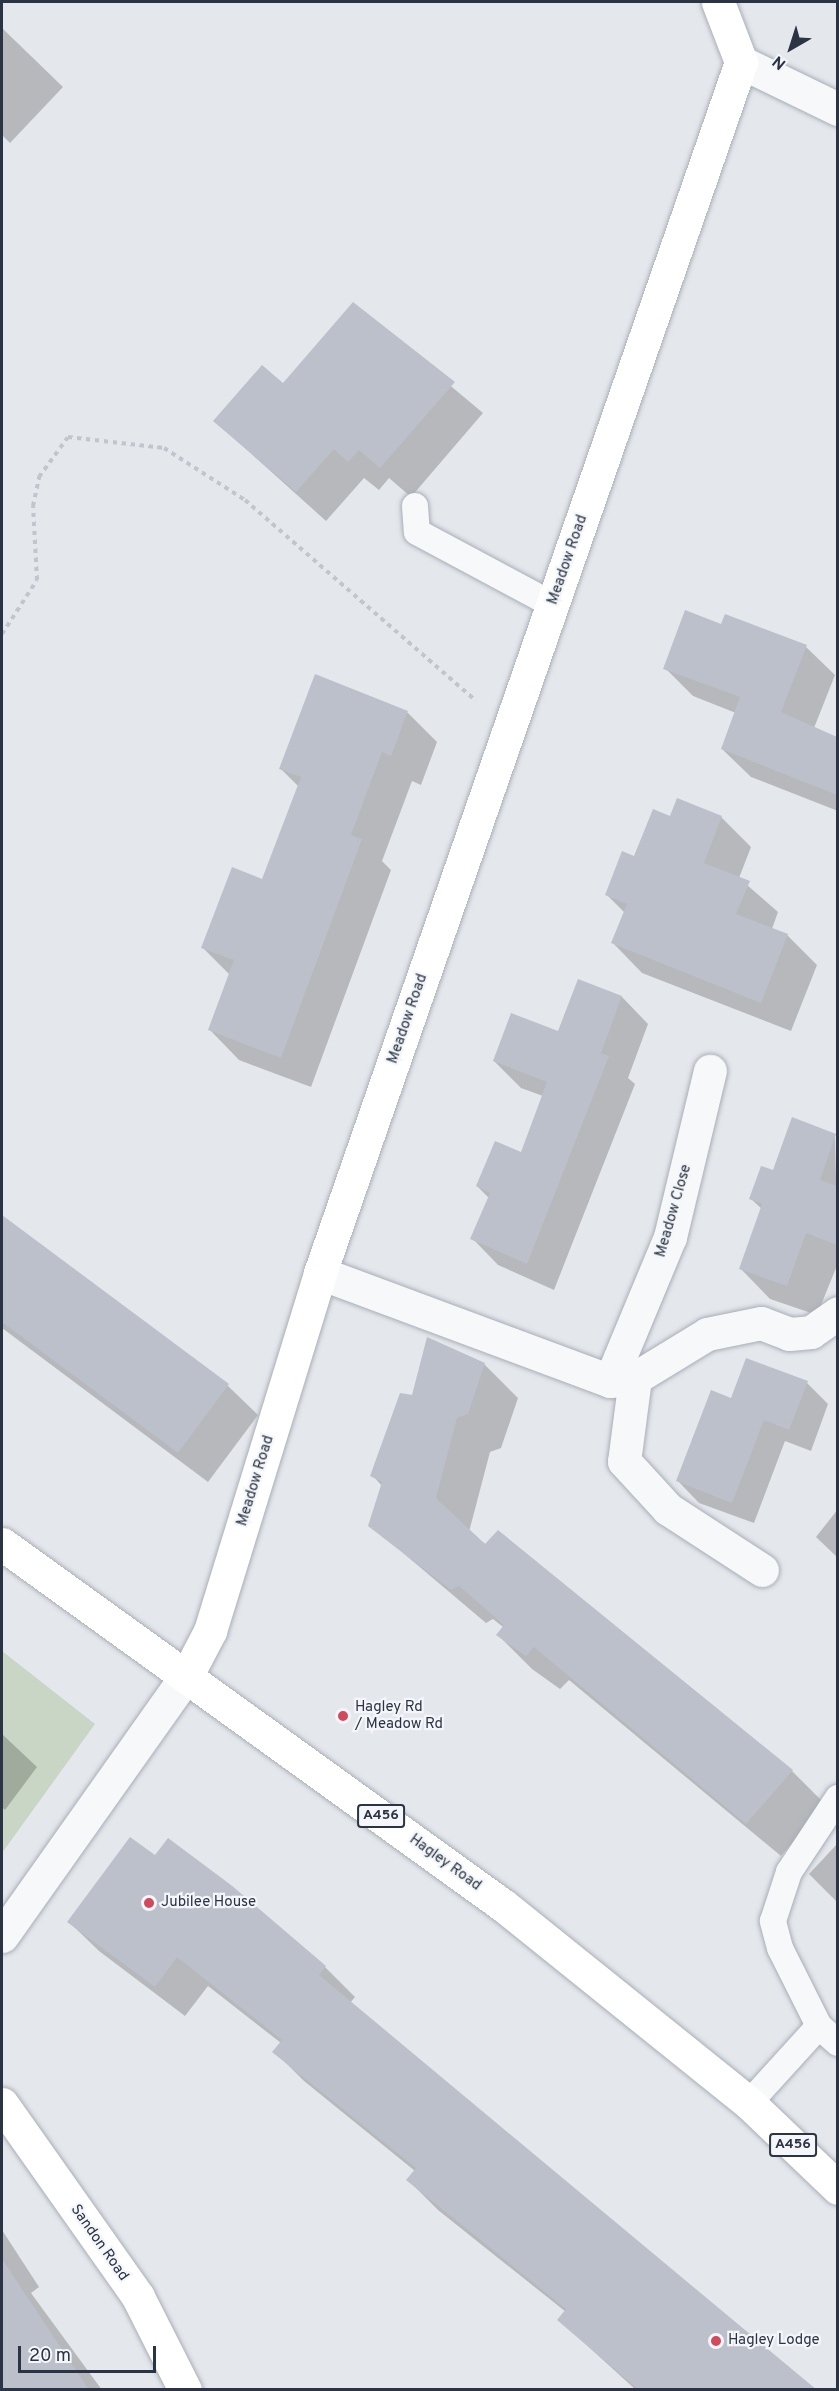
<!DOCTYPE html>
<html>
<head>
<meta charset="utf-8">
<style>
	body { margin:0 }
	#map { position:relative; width:839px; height:2391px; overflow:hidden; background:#e4e7ec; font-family:Overpass,sans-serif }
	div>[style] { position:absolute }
	.green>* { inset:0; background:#c9d6c5 }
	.shadow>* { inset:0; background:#0003 }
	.building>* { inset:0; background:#bbc0ca }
	.path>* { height:4px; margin-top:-2px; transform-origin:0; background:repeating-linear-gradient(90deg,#c2c5cb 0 4.5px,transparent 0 9px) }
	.roads { filter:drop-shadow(0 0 2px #a9aeb7) drop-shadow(0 0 2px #a9aeb7) }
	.lane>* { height:26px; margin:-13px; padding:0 13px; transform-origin:13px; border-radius:13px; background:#f7f8fa }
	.street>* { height:33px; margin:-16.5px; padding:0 16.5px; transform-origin:16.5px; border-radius:16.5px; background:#f7f8fa }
	.secondary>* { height:33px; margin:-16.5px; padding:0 16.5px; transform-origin:16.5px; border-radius:16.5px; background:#fff }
	.highway>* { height:33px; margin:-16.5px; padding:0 16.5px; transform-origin:16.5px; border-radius:16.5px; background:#fff }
	.dots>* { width:16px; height:16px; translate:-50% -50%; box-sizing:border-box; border:3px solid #f4f6f9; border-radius:50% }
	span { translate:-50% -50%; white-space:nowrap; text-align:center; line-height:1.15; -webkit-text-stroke:4.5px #f4f6f9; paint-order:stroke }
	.shield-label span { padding:2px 4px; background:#f4f6f9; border:2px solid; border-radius:4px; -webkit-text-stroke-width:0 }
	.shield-label { font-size:14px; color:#2b3445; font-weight:700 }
	.street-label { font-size:15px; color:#2b3445 }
	.poi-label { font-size:15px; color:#2b3445 }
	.left { translate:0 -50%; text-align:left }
	.frame { position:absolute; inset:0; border:3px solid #2b3445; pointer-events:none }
	.north { position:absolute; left:761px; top:18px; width:60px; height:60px; -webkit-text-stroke:4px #f4f6f9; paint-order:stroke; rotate:219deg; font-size:16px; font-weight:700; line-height:24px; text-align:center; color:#2b3445 }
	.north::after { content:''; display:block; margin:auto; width:21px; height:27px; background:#2b3445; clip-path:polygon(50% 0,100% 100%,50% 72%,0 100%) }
	.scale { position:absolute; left:18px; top:2346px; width:138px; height:27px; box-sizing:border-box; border:3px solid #2b3445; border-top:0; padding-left:8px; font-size:18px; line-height:21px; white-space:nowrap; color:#2b3445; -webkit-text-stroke:4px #f4f6f9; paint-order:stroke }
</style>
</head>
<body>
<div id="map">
	<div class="green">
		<i style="clip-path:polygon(2px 1651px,95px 1724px,2px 1853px)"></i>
	</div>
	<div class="shadow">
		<i style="clip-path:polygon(2px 28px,63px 87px,10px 143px,2px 135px)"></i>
		<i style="clip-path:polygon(353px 304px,483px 413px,411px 497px,389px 478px,379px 490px,364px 478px,326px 521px,215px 421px,283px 385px)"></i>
		<i style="clip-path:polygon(722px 626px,806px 647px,835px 675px,814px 728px,838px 738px,838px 811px,751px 777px,722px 749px,736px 713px,693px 696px,665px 668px)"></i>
		<i style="clip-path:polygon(316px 676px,408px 713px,437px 742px,421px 785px,412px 781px,382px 861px,391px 870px,311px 1087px,239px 1060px,210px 1030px,230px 975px,202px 947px,263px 880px,299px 787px,280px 768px)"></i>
		<i style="clip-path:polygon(721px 817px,751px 847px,739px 878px,778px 912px,772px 929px,787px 935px,817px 965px,791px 1031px,642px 973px,613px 943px,625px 913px,606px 894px,635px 858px,671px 818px)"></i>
		<i style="clip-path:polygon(579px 981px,622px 997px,648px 1024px,628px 1078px,635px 1084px,554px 1290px,498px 1265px,472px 1238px,489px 1198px,477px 1186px,522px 1154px,543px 1096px,521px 1088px,494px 1061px,559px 1033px)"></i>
		<i style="clip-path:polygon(835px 1135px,838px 1263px,817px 1315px,770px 1299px,741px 1269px,762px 1209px,751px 1199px,774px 1172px)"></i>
		<i style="clip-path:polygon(7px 1221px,228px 1386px,258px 1415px,208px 1482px,2px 1328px,2px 1229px)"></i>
		<i style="clip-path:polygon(484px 1364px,518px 1398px,501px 1448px,490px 1452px,469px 1532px,792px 1771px,825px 1804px,781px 1856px,569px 1680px,560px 1689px,532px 1669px,498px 1635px,503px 1627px,493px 1619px,486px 1623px,370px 1525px,382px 1486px,372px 1475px,413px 1397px)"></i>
		<i style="clip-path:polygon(807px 1383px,828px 1404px,811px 1451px,785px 1441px,754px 1523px,699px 1503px,678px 1481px,732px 1400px)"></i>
		<i style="clip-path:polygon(838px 1509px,838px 1558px,816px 1537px)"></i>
		<i style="clip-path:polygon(2px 1734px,37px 1767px,5px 1810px,2px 1807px)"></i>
		<i style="clip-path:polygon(838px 1843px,838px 1903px,809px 1874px)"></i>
		<i style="clip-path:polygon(69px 1922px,325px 1967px,355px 1997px,350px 2003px,815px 2390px,636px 2390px,559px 2320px,566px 2312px,438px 2210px,408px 2180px,415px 2171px,304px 2081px,274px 2051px,281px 2043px,208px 1986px,185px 2016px,99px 1951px)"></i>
		<i style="clip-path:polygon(2px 2230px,39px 2287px,31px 2293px,102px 2390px,2px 2390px)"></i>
	</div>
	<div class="building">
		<i style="clip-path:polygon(353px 302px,455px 382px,380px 468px,359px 450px,348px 462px,334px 449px,296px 492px,213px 421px,262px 365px,283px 383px)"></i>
		<i style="clip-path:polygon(685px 610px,721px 624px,725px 614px,807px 645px,781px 712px,837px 737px,837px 795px,721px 749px,740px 697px,663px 669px)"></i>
		<i style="clip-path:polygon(315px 674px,408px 711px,391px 756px,382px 752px,351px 835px,362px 839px,281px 1058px,208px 1030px,234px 960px,201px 948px,232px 867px,262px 879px,301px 777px,279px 769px)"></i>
		<i style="clip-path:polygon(677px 798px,722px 816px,704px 863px,750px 881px,736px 914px,788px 934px,761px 1003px,611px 943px,627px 904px,605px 895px,622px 851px,634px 856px,653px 809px,670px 816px)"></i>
		<i style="clip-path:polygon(578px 979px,622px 996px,601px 1053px,609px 1056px,527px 1264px,470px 1239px,490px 1193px,476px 1186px,495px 1141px,521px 1152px,547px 1082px,493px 1061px,511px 1013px,558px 1031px)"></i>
		<i style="clip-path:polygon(792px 1117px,836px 1134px,820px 1180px,837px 1186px,837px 1245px,806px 1233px,787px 1286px,739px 1269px,762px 1204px,749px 1199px,761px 1166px,773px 1170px)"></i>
		<i style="clip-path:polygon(2px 1215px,229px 1384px,178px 1453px,2px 1322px)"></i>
		<i style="clip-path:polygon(427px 1337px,485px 1363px,468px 1414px,457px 1418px,436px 1498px,485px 1544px,498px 1530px,793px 1770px,746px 1824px,534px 1647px,526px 1656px,496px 1635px,504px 1625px,459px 1586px,451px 1590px,368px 1526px,382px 1482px,370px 1476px,400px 1393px,412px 1395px)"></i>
		<i style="clip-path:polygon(746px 1358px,808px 1381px,789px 1430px,764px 1420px,732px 1503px,676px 1481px,711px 1390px,731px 1398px)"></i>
		<i style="clip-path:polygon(130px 1837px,155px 1855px,168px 1838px,231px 1885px,326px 1966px,319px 1975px,817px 2390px,639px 2390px,557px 2320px,566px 2309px,406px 2180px,416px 2168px,272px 2052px,282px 2040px,177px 1957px,155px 1987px,67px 1922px)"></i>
		<i style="clip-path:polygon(2px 2259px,89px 2390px,2px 2390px)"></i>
	</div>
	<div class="path">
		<i style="left:2px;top:634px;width:64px;rotate:-57.1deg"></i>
		<i style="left:37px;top:580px;width:74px;rotate:-93.1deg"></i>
		<i style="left:33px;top:506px;width:30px;rotate:-78deg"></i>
		<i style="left:39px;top:477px;width:49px;rotate:-54.1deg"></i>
		<i style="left:68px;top:437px;width:97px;rotate:6.5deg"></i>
		<i style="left:164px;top:448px;width:96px;rotate:32.7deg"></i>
		<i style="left:245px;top:500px;width:306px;rotate:41deg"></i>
	</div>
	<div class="roads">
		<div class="lane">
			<i style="left:415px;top:506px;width:26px;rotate:86deg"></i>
			<i style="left:417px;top:532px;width:154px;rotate:28.2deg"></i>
			<i style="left:819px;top:2026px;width:87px;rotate:-116.6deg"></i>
			<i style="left:780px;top:1948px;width:28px;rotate:-105deg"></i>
			<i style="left:773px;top:1921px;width:52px;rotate:-71.9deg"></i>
			<i style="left:789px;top:1872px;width:89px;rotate:-56.5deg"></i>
			<i style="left:749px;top:2103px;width:104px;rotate:-47.7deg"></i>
			<i style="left:819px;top:2026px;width:25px;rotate:42deg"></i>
		</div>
		<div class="street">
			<i style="left:741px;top:62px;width:108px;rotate:25.9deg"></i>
			<i style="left:320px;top:1273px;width:309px;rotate:20.4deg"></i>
			<i style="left:610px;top:1381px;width:25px;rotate:-7deg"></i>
			<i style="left:635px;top:1378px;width:84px;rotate:-31.4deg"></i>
			<i style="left:707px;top:1334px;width:55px;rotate:-11.5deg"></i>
			<i style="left:761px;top:1323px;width:30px;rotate:21deg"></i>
			<i style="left:789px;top:1334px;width:22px;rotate:-5deg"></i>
			<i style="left:811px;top:1332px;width:33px;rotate:-35deg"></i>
			<i style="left:635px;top:1378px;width:84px;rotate:97.5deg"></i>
			<i style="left:624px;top:1461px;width:65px;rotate:47.5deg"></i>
			<i style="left:668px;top:1509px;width:112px;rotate:33deg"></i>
			<i style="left:610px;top:1381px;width:156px;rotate:-67.4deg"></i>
			<i style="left:670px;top:1237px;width:171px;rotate:-76.5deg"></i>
			<i style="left:2px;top:1936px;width:320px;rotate:-54.7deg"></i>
		</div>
		<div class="secondary">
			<i style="left:187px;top:1675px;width:50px;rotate:-62.4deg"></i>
			<i style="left:210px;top:1631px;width:375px;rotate:-72.9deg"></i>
			<i style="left:320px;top:1273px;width:1282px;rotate:-70.83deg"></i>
			<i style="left:741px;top:62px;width:64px;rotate:-111deg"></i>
			<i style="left:2px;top:2104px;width:236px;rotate:54.8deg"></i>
			<i style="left:138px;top:2297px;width:104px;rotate:63.2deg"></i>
		</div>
		<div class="highway">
			<i style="left:2px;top:1544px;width:619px;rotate:35.8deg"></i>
			<i style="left:504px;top:1906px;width:314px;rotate:38.8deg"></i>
			<i style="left:749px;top:2103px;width:123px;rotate:43.7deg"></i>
		</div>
	</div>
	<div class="dots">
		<i style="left:343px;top:1716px;background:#d1495b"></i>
		<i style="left:149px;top:1903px;background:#d1495b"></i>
		<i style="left:716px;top:2341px;background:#d1495b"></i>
	</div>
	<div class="shield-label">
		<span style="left:381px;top:1816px">A456</span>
		<span style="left:793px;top:2145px">A456</span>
	</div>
	<div class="street-label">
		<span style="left:568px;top:560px;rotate:-71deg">Meadow Road</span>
		<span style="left:408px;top:1019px;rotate:-71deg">Meadow Road</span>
		<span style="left:674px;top:1211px;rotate:-74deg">Meadow Close</span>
		<span style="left:256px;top:1481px;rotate:-73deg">Meadow Road</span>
		<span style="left:445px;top:1863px;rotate:36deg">Hagley Road</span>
		<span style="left:99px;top:2243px;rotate:55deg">Sandon Road</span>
	</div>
	<div class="poi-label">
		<span class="left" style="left:355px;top:1716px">Hagley Rd<br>/ Meadow Rd</span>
		<span class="left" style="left:161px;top:1903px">Jubilee House</span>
		<span class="left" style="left:728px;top:2341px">Hagley Lodge</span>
	</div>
	<div class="frame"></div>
	<div class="north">N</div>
	<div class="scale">20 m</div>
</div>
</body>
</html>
